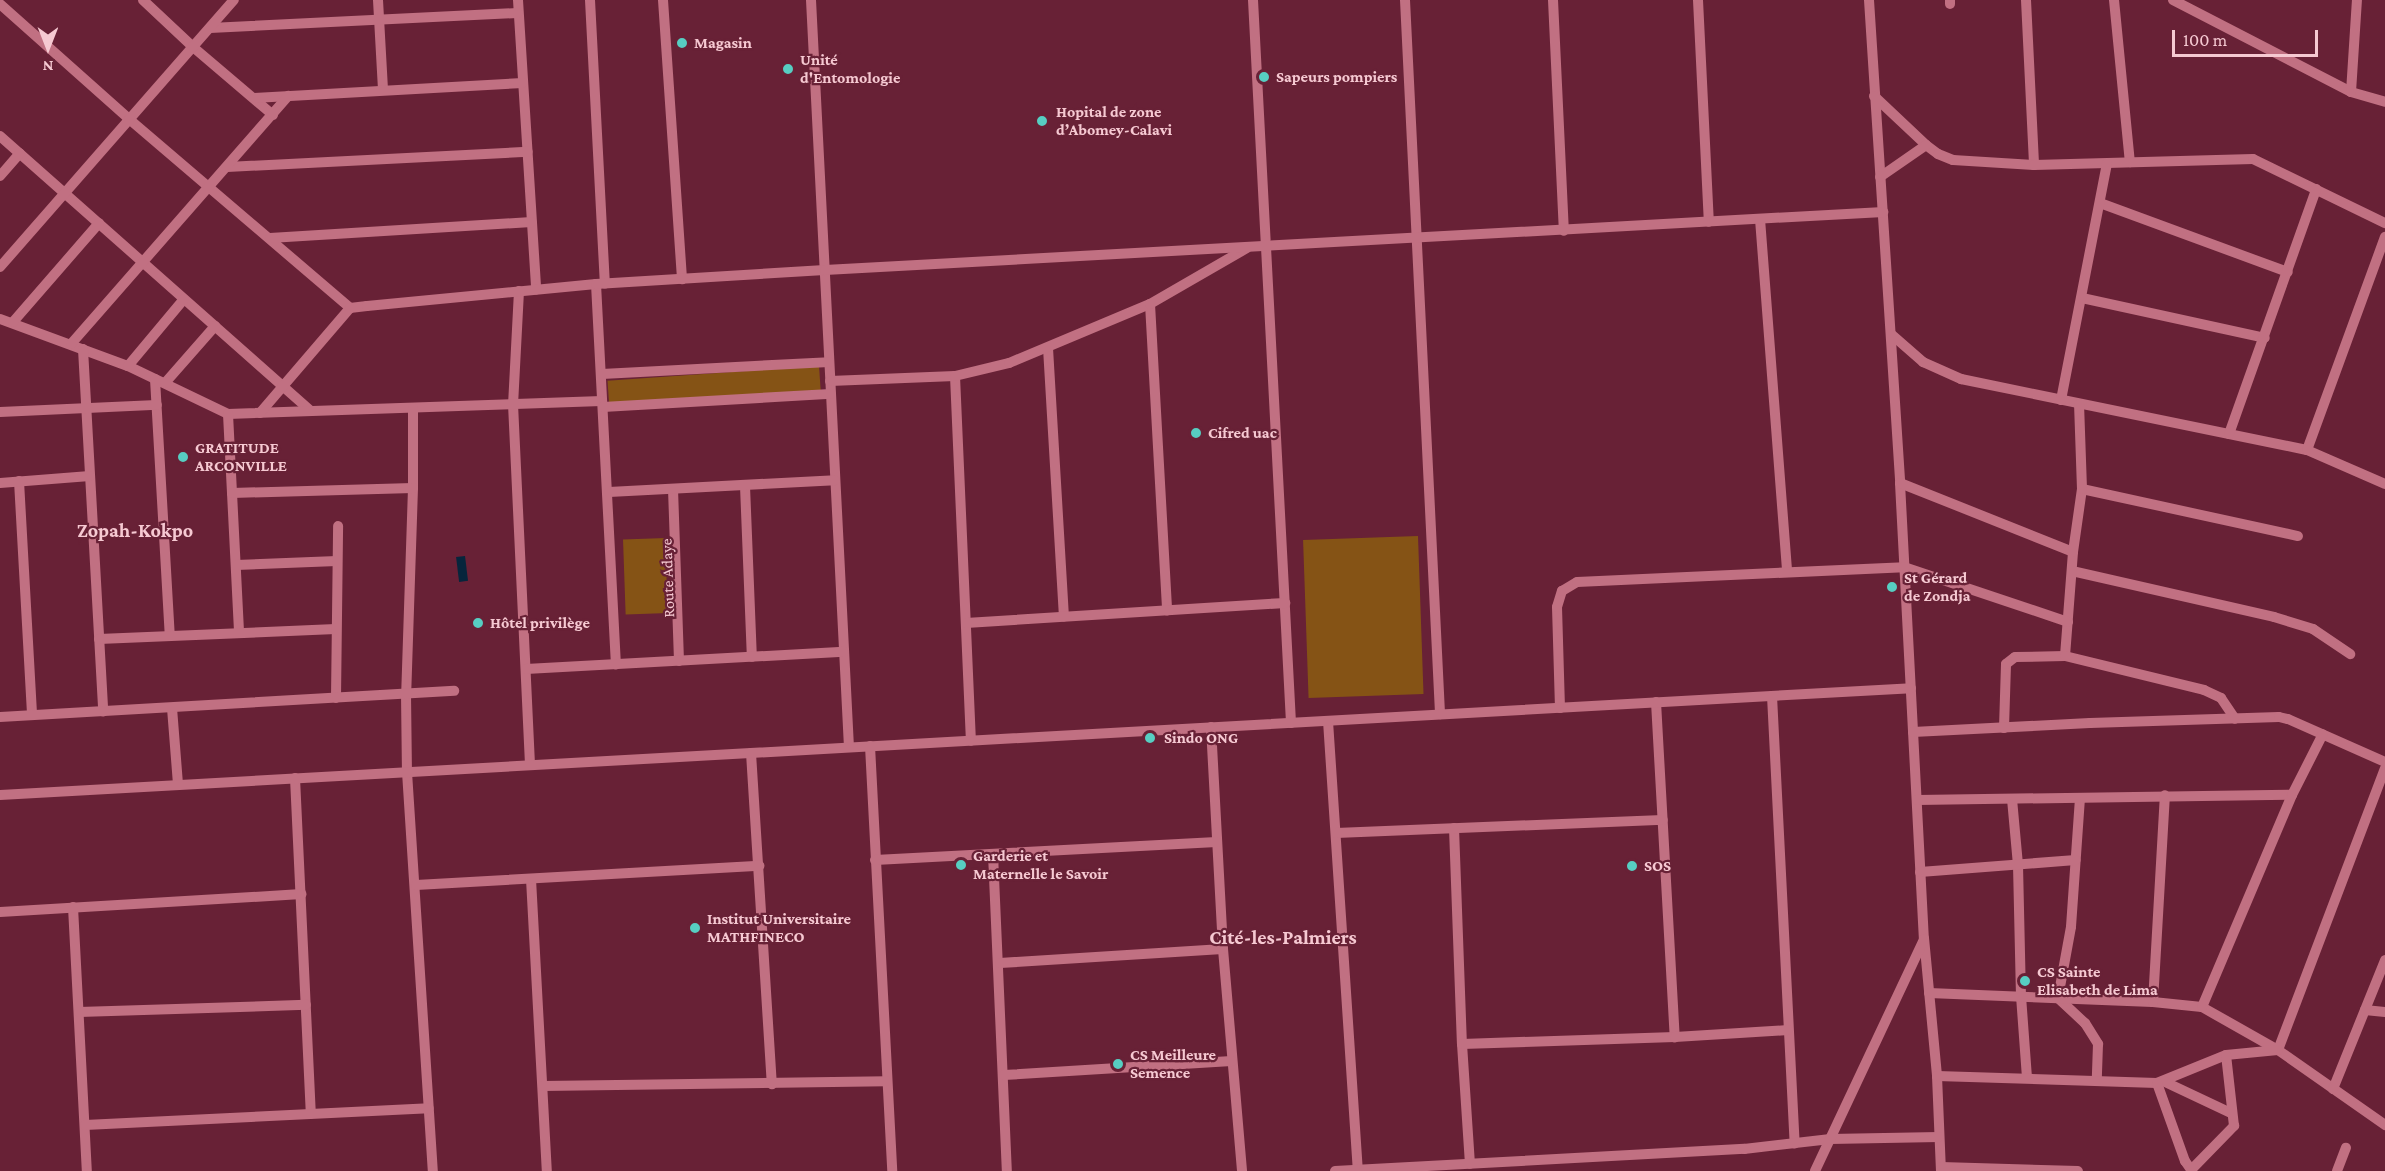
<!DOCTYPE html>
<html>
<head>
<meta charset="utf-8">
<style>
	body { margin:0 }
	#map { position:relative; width:2385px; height:1171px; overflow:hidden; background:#682136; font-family:"Crimson Pro",serif }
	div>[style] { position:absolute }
	.green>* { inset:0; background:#855315; transform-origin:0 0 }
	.water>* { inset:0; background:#07253c; transform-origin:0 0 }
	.minor>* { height:10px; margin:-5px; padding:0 5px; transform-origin:5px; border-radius:5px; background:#c17082 }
	.dots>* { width:16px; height:16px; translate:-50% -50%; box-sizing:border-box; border:3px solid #682136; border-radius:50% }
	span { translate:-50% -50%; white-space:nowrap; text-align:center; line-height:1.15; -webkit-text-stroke:4.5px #682136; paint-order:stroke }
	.poi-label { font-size:16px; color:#f6c9d2; font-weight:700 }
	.left { translate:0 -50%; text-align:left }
	.street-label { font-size:16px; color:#f6c9d2 }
	.quarter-label { font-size:20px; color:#f6c9d2; font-weight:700 }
	.north { position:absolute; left:18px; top:18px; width:60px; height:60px; -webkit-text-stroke:4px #682136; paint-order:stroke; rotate:180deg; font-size:16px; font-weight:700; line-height:24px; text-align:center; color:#f6c9d2 }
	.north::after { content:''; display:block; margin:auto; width:21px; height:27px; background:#f6c9d2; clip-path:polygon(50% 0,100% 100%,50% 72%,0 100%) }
	.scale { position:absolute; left:2172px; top:30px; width:146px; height:27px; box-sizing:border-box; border:3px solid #f6c9d2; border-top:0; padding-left:8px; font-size:18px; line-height:21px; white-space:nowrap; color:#f6c9d2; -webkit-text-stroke:4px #682136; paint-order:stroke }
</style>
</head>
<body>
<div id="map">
	<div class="green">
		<i style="left:819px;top:366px;width:26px;height:212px;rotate:86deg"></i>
		<i style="left:1418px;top:536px;width:158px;height:115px;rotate:88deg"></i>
		<i style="left:666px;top:538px;width:75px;height:43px;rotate:88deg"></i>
	</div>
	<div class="water">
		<i style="left:465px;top:556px;width:25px;height:9px;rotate:83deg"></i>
	</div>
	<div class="minor">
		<i style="left:143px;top:0;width:69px;rotate:43.2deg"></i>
		<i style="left:193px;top:47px;width:105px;rotate:40.4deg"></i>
		<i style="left:378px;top:0;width:90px;rotate:86.8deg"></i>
		<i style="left:518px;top:0;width:290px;rotate:86.4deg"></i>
		<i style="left:590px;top:0;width:284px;rotate:87deg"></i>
		<i style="left:663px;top:0;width:280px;rotate:86.1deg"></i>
		<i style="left:811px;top:0;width:748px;rotate:87.09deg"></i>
		<i style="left:1253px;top:0;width:724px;rotate:86.99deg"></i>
		<i style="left:1405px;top:0;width:715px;rotate:87.19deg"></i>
		<i style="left:1553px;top:0;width:231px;rotate:87.3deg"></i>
		<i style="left:1698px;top:0;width:222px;rotate:87.2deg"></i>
		<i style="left:1869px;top:0;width:484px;rotate:86.3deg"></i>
		<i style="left:1900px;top:483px;width:456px;rotate:87deg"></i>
		<i style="left:1924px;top:938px;width:139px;rotate:84.6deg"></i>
		<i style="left:1937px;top:1076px;width:95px;rotate:87.6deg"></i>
		<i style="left:1950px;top:0;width:4px;rotate:90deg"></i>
		<i style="left:2026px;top:0;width:165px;rotate:87.2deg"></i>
		<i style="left:2114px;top:0;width:163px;rotate:84.4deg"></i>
		<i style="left:2173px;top:0;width:200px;rotate:27.3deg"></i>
		<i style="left:2351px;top:92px;width:35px;rotate:16deg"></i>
		<i style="left:0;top:4px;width:173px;rotate:41.7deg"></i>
		<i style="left:129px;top:119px;width:291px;rotate:40.5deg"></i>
		<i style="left:210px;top:28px;width:308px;rotate:-2.8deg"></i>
		<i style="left:2351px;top:92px;width:92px;rotate:-86.3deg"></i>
		<i style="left:1874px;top:96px;width:71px;rotate:43.3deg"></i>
		<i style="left:1926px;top:145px;width:15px;rotate:37deg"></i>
		<i style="left:1938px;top:154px;width:16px;rotate:22deg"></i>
		<i style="left:1953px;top:160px;width:81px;rotate:3.5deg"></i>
		<i style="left:2034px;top:165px;width:219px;rotate:-1.6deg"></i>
		<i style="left:2253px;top:159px;width:147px;rotate:25.9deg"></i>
		<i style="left:254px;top:98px;width:269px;rotate:-3.2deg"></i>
		<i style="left:0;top:136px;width:415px;rotate:41.5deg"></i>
		<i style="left:227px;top:167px;width:301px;rotate:-2.9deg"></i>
		<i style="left:0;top:176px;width:30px;rotate:-49deg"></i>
		<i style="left:1880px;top:177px;width:56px;rotate:-34.8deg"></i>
		<i style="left:2100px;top:203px;width:200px;rotate:20.2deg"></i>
		<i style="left:1760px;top:219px;width:353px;rotate:85.6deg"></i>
		<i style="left:270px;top:238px;width:262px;rotate:-3.5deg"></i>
		<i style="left:0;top:267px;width:355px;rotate:-48.8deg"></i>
		<i style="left:596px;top:284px;width:381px;rotate:87deg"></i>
		<i style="left:519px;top:291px;width:113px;rotate:93deg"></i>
		<i style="left:513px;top:404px;width:361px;rotate:87.3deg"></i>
		<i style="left:2082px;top:298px;width:187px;rotate:12.3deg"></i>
		<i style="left:1150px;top:304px;width:307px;rotate:86.8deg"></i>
		<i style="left:0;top:319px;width:136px;rotate:20.2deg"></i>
		<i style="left:128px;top:366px;width:111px;rotate:25.6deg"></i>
		<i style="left:228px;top:414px;width:374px;rotate:-2deg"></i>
		<i style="left:13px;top:322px;width:131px;rotate:-49deg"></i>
		<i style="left:1891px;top:334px;width:43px;rotate:41.2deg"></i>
		<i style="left:1923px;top:362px;width:42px;rotate:24.1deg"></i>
		<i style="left:1961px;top:379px;width:353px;rotate:11.6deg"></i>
		<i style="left:2307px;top:450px;width:85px;rotate:23.6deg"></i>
		<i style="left:71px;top:344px;width:330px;rotate:-48.8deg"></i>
		<i style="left:1048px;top:348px;width:269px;rotate:86.6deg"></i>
		<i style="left:83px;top:349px;width:363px;rotate:86.8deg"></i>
		<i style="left:128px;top:366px;width:87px;rotate:-50.1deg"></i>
		<i style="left:602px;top:374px;width:227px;rotate:-3deg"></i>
		<i style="left:955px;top:376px;width:365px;rotate:87.5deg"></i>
		<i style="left:155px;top:379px;width:257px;rotate:86.7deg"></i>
		<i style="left:830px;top:381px;width:125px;rotate:-2.3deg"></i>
		<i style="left:955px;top:376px;width:56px;rotate:-13.5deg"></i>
		<i style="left:1009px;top:363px;width:153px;rotate:-22.7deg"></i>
		<i style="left:1150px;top:304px;width:112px;rotate:-30deg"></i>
		<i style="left:165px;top:383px;width:76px;rotate:-48.7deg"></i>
		<i style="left:2061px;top:400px;width:241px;rotate:-79deg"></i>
		<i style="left:603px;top:407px;width:228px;rotate:-3.3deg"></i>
		<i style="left:413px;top:408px;width:80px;rotate:90deg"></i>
		<i style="left:413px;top:488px;width:206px;rotate:91.9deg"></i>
		<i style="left:406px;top:694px;width:78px;rotate:89.3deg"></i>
		<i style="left:407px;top:772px;width:400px;rotate:86.3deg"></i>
		<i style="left:0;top:412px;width:157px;rotate:-2.6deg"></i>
		<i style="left:260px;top:413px;width:138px;rotate:-49.4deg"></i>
		<i style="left:350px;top:308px;width:17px;rotate:-7deg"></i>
		<i style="left:367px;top:306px;width:230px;rotate:-5.5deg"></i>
		<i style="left:596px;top:284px;width:229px;rotate:-3.5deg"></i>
		<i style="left:825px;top:270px;width:1060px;rotate:-3.14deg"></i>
		<i style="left:228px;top:414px;width:219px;rotate:87.1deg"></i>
		<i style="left:2229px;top:434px;width:260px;rotate:-70.4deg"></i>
		<i style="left:2307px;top:450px;width:227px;rotate:-69.9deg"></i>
		<i style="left:19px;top:481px;width:234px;rotate:86.8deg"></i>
		<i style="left:0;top:483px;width:90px;rotate:-4.4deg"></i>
		<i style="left:1900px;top:483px;width:186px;rotate:21.7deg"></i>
		<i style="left:745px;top:486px;width:171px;rotate:87.7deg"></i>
		<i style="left:673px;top:489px;width:172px;rotate:88deg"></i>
		<i style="left:2082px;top:489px;width:221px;rotate:12.3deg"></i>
		<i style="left:609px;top:492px;width:226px;rotate:-3deg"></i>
		<i style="left:232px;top:493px;width:181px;rotate:-1.6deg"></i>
		<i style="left:236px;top:565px;width:101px;rotate:-2.3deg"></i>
		<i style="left:2072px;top:571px;width:207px;rotate:12.8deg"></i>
		<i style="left:2274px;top:617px;width:41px;rotate:17.1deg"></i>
		<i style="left:2313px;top:629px;width:45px;rotate:34deg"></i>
		<i style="left:966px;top:623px;width:320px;rotate:-3.6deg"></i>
		<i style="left:99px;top:639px;width:237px;rotate:-2.4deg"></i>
		<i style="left:2065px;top:656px;width:104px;rotate:-85.6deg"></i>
		<i style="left:2073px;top:552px;width:64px;rotate:-81.9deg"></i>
		<i style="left:2082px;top:489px;width:85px;rotate:-92deg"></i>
		<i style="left:526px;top:669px;width:318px;rotate:-3.1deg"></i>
		<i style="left:1772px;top:696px;width:448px;rotate:87.1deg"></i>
		<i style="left:336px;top:698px;width:172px;rotate:-89.3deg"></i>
		<i style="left:1656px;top:702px;width:336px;rotate:86.8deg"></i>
		<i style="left:172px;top:708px;width:77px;rotate:85.5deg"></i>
		<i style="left:1560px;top:708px;width:101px;rotate:-91.7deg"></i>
		<i style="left:1557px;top:607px;width:17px;rotate:-73deg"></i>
		<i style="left:1562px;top:591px;width:17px;rotate:-31deg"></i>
		<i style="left:1577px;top:582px;width:327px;rotate:-2.6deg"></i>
		<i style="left:1904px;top:567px;width:173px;rotate:18.5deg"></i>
		<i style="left:0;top:717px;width:455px;rotate:-3.3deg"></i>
		<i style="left:1328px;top:721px;width:451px;rotate:86.2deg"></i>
		<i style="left:1211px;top:727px;width:222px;rotate:86.9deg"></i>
		<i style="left:1223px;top:949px;width:223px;rotate:85.1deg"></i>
		<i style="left:2004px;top:728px;width:64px;rotate:-88.2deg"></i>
		<i style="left:2006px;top:664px;width:11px;rotate:-38deg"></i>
		<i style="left:2015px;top:657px;width:50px;rotate:-1.1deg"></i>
		<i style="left:2065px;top:656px;width:143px;rotate:13.7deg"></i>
		<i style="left:2204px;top:690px;width:19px;rotate:25deg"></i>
		<i style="left:2221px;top:698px;width:25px;rotate:56deg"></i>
		<i style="left:1913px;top:732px;width:177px;rotate:-2.9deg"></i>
		<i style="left:2090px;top:723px;width:189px;rotate:-1.8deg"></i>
		<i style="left:2279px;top:717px;width:9px;rotate:13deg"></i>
		<i style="left:2288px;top:719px;width:106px;rotate:23.9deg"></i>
		<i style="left:870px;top:746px;width:426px;rotate:87deg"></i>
		<i style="left:751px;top:753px;width:332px;rotate:86.4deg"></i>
		<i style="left:295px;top:778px;width:336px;rotate:87.3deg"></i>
		<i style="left:0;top:795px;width:1914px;rotate:-3.2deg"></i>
		<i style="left:2080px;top:798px;width:129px;rotate:94deg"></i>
		<i style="left:2071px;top:927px;width:72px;rotate:100.4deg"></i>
		<i style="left:2058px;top:998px;width:37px;rotate:43deg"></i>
		<i style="left:2085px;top:1023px;width:25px;rotate:58deg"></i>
		<i style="left:2098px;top:1044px;width:37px;rotate:92deg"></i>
		<i style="left:2012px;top:799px;width:66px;rotate:84.8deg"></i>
		<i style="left:2018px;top:865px;width:131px;rotate:88.7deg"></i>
		<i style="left:2021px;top:996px;width:82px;rotate:85.8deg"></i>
		<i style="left:1917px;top:800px;width:375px;rotate:-0.8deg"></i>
		<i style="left:1454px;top:828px;width:216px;rotate:87.9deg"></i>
		<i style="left:1462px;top:1044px;width:120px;rotate:86.2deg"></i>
		<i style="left:1336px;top:833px;width:327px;rotate:-2.3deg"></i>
		<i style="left:993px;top:854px;width:317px;rotate:87.5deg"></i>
		<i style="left:875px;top:860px;width:342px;rotate:-3deg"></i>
		<i style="left:1920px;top:872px;width:156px;rotate:-4.4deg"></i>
		<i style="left:531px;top:879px;width:292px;rotate:86.9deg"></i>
		<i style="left:416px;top:885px;width:344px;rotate:-3.2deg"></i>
		<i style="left:73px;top:907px;width:264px;rotate:87deg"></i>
		<i style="left:0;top:912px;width:302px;rotate:-3.4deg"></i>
		<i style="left:1000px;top:963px;width:223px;rotate:-3.6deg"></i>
		<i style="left:1929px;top:993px;width:224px;rotate:2.3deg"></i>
		<i style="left:2153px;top:1002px;width:49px;rotate:5.8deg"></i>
		<i style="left:2202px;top:1007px;width:87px;rotate:29.5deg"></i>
		<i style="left:2278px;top:1050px;width:131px;rotate:35deg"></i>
		<i style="left:2153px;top:1002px;width:207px;rotate:-86.7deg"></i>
		<i style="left:2202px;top:1007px;width:230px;rotate:-67deg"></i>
		<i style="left:2292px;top:795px;width:68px;rotate:-63.1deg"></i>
		<i style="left:2365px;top:1010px;width:20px;rotate:6deg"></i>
		<i style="left:79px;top:1012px;width:227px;rotate:-1.8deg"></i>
		<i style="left:1462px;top:1044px;width:213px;rotate:-1.9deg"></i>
		<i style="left:1675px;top:1037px;width:113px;rotate:-3.5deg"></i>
		<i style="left:2278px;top:1050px;width:301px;rotate:-69.2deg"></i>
		<i style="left:1004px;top:1075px;width:228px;rotate:-3.5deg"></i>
		<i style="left:1937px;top:1076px;width:220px;rotate:1.8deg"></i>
		<i style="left:2157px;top:1083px;width:74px;rotate:-22.1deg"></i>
		<i style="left:2226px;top:1055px;width:52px;rotate:-5.5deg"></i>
		<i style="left:2163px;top:1081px;width:75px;rotate:25.2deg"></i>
		<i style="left:2157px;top:1083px;width:83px;rotate:70.3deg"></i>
		<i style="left:2185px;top:1161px;width:12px;rotate:55deg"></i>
		<i style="left:543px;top:1086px;width:343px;rotate:-0.8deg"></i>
		<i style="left:2333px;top:1089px;width:139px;rotate:-68deg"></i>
		<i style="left:85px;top:1125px;width:344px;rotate:-2.8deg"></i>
		<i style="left:1941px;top:1167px;width:137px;rotate:1.7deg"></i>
		<i style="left:2191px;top:1170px;width:62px;rotate:-45.7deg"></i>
		<i style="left:2234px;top:1126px;width:71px;rotate:-96.4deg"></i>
		<i style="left:1335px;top:1171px;width:410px;rotate:-3.1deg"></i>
		<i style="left:1744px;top:1149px;width:87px;rotate:-6.6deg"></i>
		<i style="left:1830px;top:1139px;width:109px;rotate:-1.1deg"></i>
		<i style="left:1815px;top:1171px;width:256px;rotate:-64.8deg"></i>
		<i style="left:2337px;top:1171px;width:25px;rotate:-69deg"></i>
	</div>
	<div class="dots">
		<i style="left:682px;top:43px;background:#57cec2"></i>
		<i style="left:788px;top:69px;background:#57cec2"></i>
		<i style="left:1264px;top:77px;background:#57cec2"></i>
		<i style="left:1042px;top:121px;background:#57cec2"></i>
		<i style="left:1196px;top:433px;background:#57cec2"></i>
		<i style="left:183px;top:457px;background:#57cec2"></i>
		<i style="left:1892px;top:587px;background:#57cec2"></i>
		<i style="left:478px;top:623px;background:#57cec2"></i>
		<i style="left:1150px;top:738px;background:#57cec2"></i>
		<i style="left:961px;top:865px;background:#57cec2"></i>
		<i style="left:1632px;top:866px;background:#57cec2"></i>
		<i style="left:695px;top:928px;background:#57cec2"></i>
		<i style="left:2025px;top:981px;background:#57cec2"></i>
		<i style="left:1118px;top:1064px;background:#57cec2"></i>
	</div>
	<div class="poi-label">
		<span class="left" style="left:694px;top:43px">Magasin</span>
		<span class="left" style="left:800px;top:69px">Unité<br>d'Entomologie</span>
		<span class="left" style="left:1276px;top:77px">Sapeurs pompiers</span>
		<span class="left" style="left:1056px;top:121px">Hopital de zone<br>d’Abomey-Calavi</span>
		<span class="left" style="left:1208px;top:433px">Cifred uac</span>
		<span class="left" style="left:195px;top:457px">GRATITUDE<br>ARCONVILLE</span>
		<span class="left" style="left:1904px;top:587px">St Gérard<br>de Zondja</span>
		<span class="left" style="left:490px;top:623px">Hôtel privilège</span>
		<span class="left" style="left:1164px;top:738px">Sindo ONG</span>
		<span class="left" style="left:973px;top:865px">Garderie et<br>Maternelle le Savoir</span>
		<span class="left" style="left:1644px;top:866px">SOS</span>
		<span class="left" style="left:707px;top:928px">Institut Universitaire<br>MATHFINECO</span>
		<span class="left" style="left:2037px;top:981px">CS Sainte<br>Elisabeth de Lima</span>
		<span class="left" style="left:1130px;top:1064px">CS Meilleure<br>Semence</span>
	</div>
	<div class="street-label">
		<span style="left:668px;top:578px;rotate:-92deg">Route Adaye</span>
	</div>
	<div class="quarter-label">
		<span style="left:135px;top:530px">Zopah-Kokpo</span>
		<span style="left:1283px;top:937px">Cité-les-Palmiers</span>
	</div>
	<div class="north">N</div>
	<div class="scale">100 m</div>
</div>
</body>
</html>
